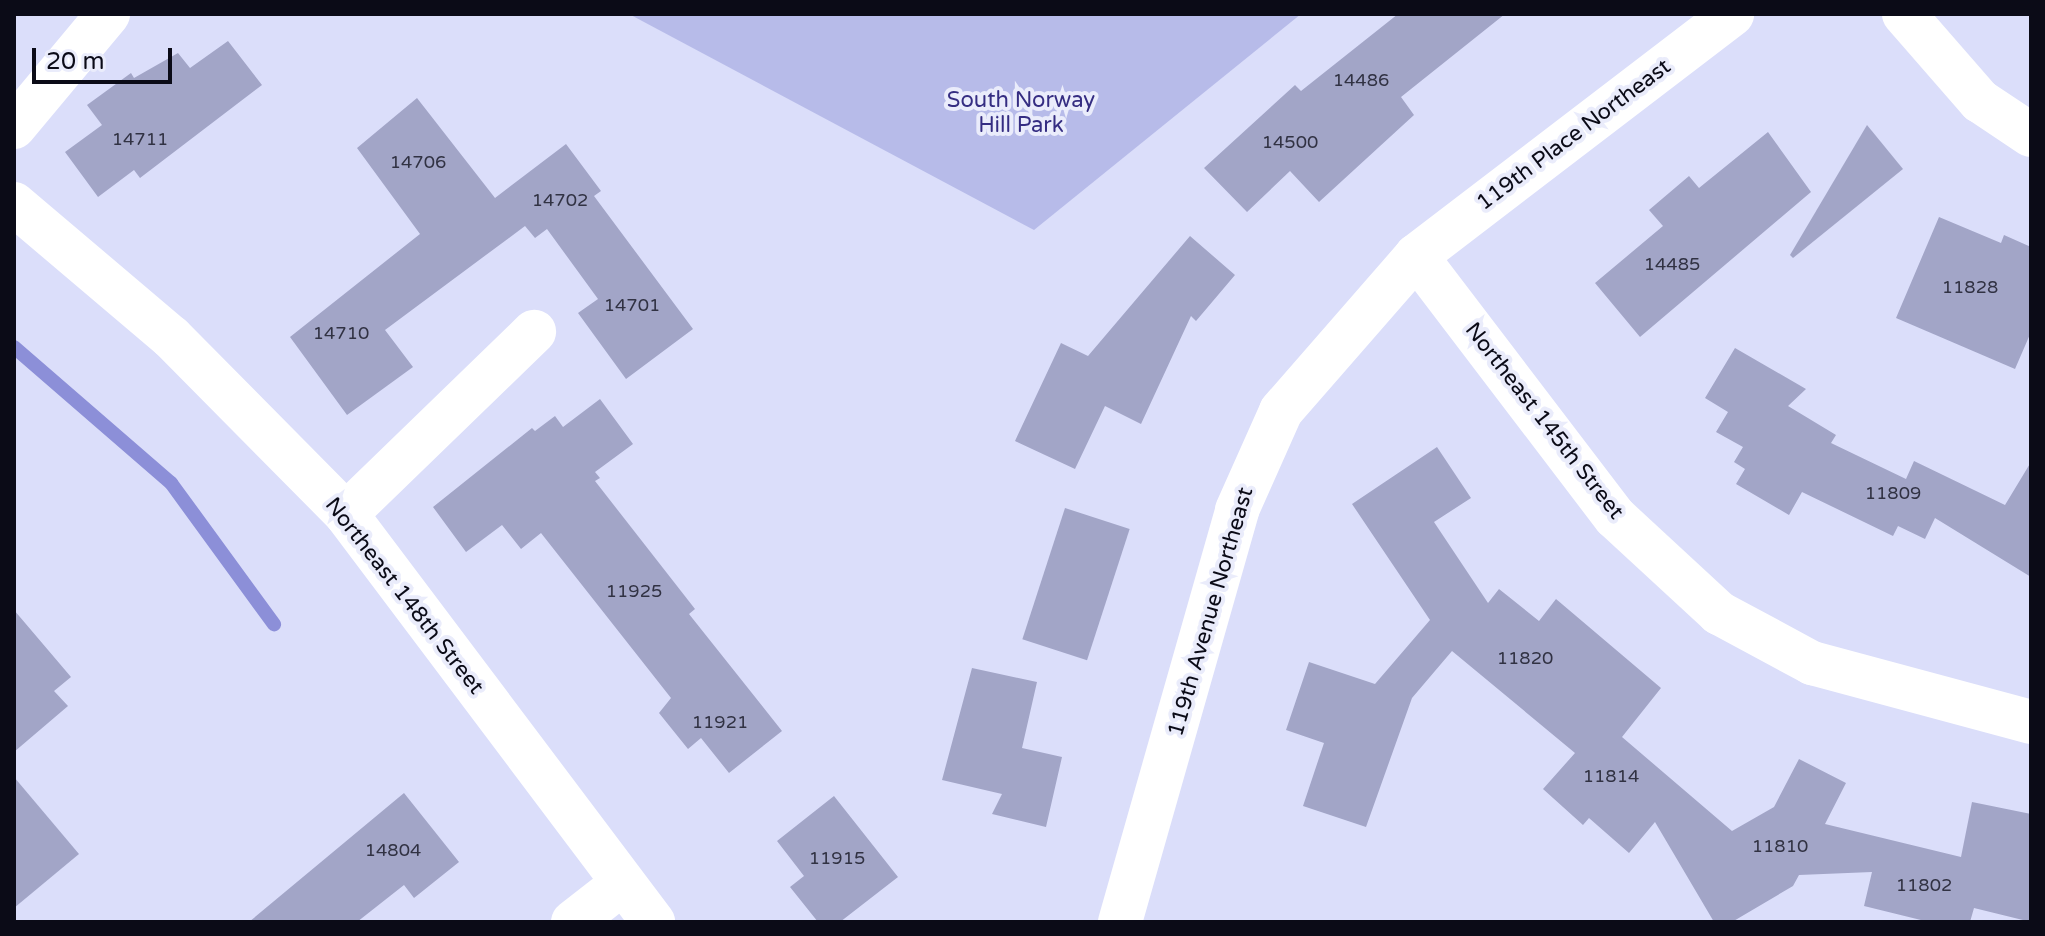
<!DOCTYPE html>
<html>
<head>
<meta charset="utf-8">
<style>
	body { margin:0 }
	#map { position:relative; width:2045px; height:936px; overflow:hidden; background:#dbdefa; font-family:"Varela Round",sans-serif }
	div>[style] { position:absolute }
	.green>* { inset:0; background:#b7bbe9 }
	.stream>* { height:14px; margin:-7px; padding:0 7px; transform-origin:7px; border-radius:7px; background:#8c8fd8 }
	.building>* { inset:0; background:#a2a5c7; transform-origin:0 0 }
	.street>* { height:44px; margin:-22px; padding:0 22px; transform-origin:22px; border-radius:22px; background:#fff }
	span { translate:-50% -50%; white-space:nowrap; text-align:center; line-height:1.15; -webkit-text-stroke:8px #eaecfb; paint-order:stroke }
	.number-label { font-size:18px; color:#313243 }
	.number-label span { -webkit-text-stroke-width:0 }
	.park-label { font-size:22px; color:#352d82 }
	.street-label { font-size:22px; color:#0b0b17 }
	.frame { position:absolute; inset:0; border:16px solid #0b0b17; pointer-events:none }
	.scale { position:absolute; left:32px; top:48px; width:140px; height:36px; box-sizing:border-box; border:4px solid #0b0b17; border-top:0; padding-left:10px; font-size:24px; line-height:28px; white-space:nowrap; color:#0b0b17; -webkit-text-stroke:6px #eaecfb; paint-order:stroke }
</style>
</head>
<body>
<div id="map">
	<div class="green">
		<i style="clip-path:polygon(629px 14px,1301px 14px,1034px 230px)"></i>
	</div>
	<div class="stream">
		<i style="left:14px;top:347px;width:208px;rotate:40.9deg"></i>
		<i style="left:171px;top:483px;width:175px;rotate:53.9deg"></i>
	</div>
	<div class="building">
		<i style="clip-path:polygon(1398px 14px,1505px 14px,1401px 97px,1414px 115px,1319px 202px,1290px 171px,1247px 212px,1204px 168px,1295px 85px,1301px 91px)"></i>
		<i style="clip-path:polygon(228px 41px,262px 85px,140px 178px,134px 170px,98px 197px,65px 152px,102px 125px,87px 105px,131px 73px,134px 78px,178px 53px,190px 68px)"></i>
		<i style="clip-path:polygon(417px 98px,495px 198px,566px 144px,601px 191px,594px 196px,693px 329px,626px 379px,578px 313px,598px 299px,547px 229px,535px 238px,525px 226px,385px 330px,413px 367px,347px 415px,290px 337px,420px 234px,357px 148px)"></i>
		<i style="clip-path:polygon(1867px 125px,1903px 169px,1793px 258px,1790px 255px)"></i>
		<i style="clip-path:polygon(1768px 132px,1811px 192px,1640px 337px,1595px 283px,1663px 226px,1649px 210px,1689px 176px,1699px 188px)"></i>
		<i style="clip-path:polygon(1939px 217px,2001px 243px,2004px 235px,2031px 247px,2031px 332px,2015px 369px,1896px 318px)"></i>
		<i style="clip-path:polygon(1190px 236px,1235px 275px,1196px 321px,1191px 316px,1141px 424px,1105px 406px,1075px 469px,1015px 441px,1061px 343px,1088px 356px)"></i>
		<i style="clip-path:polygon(1735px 348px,1806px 389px,1788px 406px,1836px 435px,1831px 443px,1906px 479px,1914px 461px,2005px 505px,2031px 462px,2031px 577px,1935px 518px,1925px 539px,1898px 526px,1893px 536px,1802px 492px,1789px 515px,1736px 484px,1745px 469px,1734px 462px,1743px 447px,1716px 432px,1728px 412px,1705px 398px)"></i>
		<i style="clip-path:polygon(600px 399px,633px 444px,595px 472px,600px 478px,595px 481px,695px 609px,689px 614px,782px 731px,729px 773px,701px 738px,688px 749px,659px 713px,671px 698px,541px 533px,521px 549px,502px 525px,466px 552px,433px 507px,532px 428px,535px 431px,555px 416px,563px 427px)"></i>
		<i style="clip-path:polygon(1437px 447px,1471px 498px,1434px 522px,1488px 603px,1499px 589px,1539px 621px,1556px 599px,1661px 688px,1622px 737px,1732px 831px,1774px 807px,1799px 759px,1846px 783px,1825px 824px,1961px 857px,1972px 802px,2031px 814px,2031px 922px,1974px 908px,1970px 922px,1929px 922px,1864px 906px,1872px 872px,1799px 875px,1793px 886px,1732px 922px,1714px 922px,1655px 822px,1629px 853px,1589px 818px,1583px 825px,1543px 789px,1575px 753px,1452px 651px,1412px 698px,1366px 827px,1303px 806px,1324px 743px,1286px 730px,1309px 662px,1375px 684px,1430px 620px,1352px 504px)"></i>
		<i style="left:1065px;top:508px;width:68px;height:138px;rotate:18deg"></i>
		<i style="clip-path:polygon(14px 610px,71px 677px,54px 691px,68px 706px,14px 752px)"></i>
		<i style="clip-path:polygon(972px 668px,1037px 682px,1022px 748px,1062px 757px,1046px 827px,992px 814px,1002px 794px,942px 780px)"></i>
		<i style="clip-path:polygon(14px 777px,79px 854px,14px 908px)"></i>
		<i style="clip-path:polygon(404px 793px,459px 862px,414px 898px,404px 885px,357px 922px,249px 922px)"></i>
		<i style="clip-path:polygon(834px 796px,898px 877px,840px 922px,818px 922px,790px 887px,804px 876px,777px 841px)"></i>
	</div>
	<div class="street">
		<i style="left:1904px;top:14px;width:116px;rotate:48.9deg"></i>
		<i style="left:1980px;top:101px;width:61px;rotate:33.7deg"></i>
		<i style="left:14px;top:127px;width:147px;rotate:-50.2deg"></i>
		<i style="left:14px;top:204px;width:206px;rotate:40.3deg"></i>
		<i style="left:171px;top:337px;width:249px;rotate:45.3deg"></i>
		<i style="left:346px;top:514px;width:511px;rotate:53.04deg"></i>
		<i style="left:1416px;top:256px;width:328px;rotate:52.7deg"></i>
		<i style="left:1615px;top:517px;width:142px;rotate:42.7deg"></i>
		<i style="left:1719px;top:613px;width:106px;rotate:28.3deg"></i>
		<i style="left:1812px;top:663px;width:227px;rotate:15.1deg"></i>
		<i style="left:346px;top:514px;width:262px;rotate:-44.1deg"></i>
		<i style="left:573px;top:922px;width:63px;rotate:-38deg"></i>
		<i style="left:1120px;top:922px;width:428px;rotate:-74.1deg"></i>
		<i style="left:1237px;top:510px;width:108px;rotate:-66deg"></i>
		<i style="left:1281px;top:411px;width:206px;rotate:-48.9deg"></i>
		<i style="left:1416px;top:256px;width:398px;rotate:-37.4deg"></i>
	</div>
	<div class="number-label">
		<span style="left:1361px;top:80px">14486</span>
		<span style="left:140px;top:139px">14711</span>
		<span style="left:1290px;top:142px">14500</span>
		<span style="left:418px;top:162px">14706</span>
		<span style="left:560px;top:200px">14702</span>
		<span style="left:1672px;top:264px">14485</span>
		<span style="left:1970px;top:287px">11828</span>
		<span style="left:632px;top:305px">14701</span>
		<span style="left:341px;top:333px">14710</span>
		<span style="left:1893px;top:493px">11809</span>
		<span style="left:634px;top:591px">11925</span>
		<span style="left:1525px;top:658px">11820</span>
		<span style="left:720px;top:722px">11921</span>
		<span style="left:1611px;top:776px">11814</span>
		<span style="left:1780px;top:846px">11810</span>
		<span style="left:393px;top:850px">14804</span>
		<span style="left:837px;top:858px">11915</span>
		<span style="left:1924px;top:885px">11802</span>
	</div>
	<div class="park-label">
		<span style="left:1021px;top:113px">South Norway<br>Hill Park</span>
	</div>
	<div class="street-label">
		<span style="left:1574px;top:135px;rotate:-37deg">119th Place Northeast</span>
		<span style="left:1544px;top:421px;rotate:52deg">Northeast 145th Street</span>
		<span style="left:404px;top:596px;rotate:52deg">Northeast 148th Street</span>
		<span style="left:1211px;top:612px;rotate:-74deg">119th Avenue Northeast</span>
	</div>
	<div class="frame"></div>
	<div class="scale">20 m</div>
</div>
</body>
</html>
